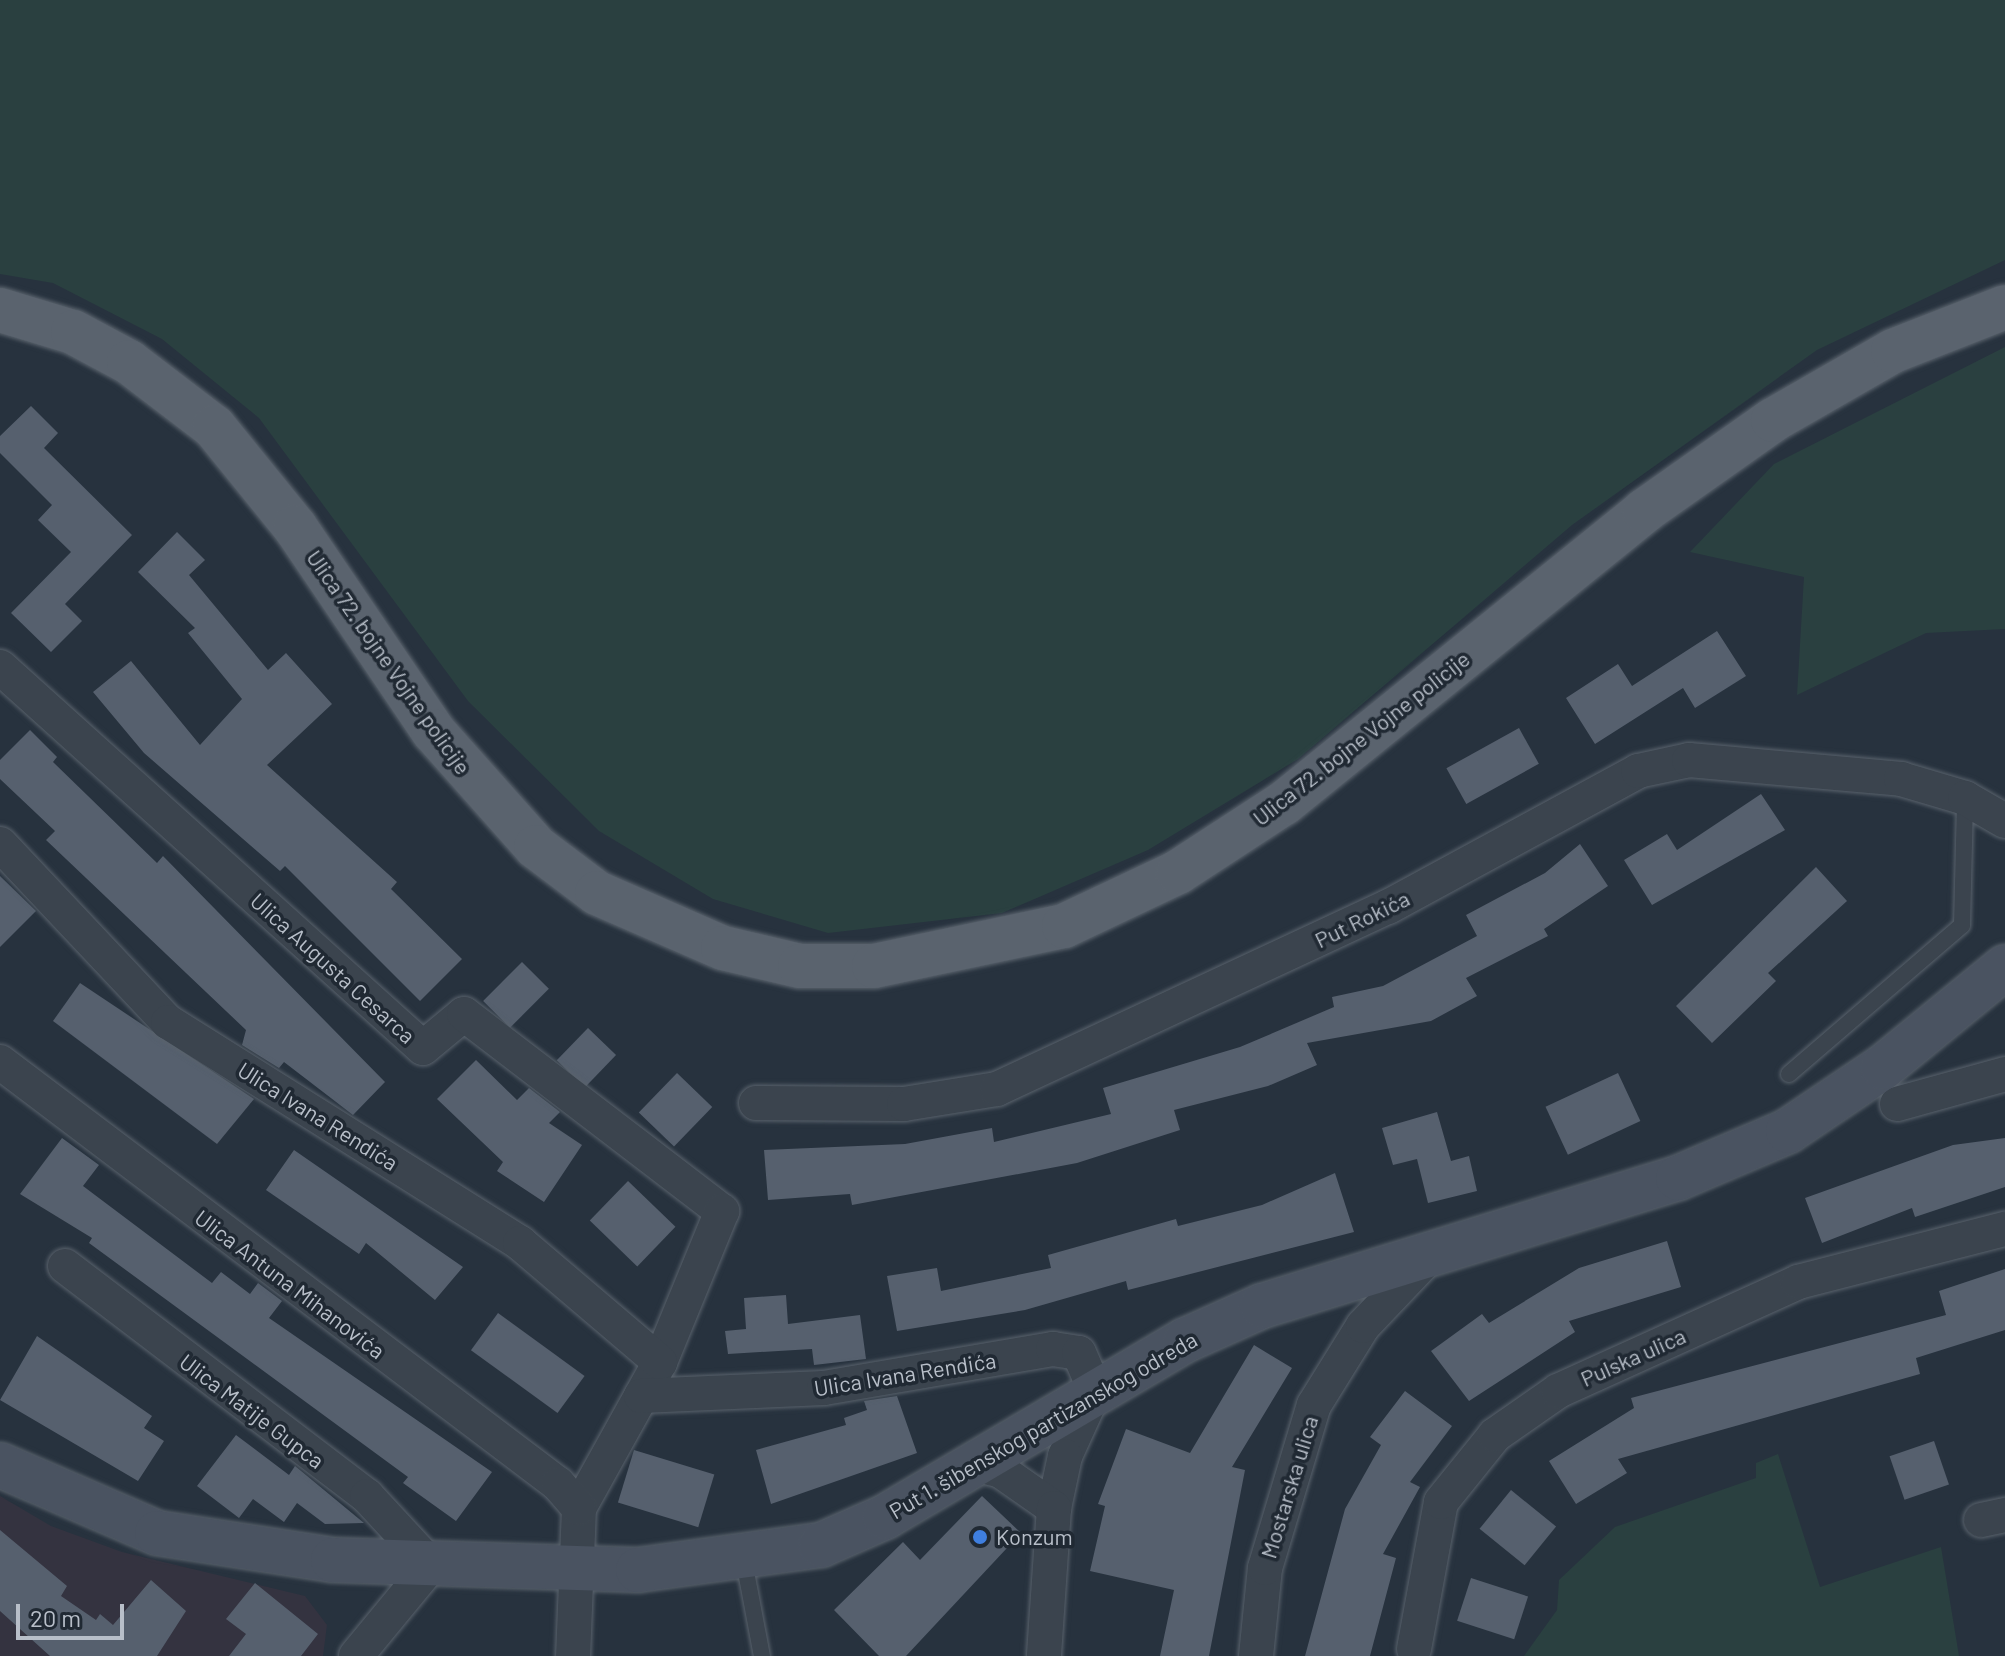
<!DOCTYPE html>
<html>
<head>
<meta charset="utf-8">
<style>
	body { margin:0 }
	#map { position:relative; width:2005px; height:1656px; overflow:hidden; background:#27323e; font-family:Barlow,sans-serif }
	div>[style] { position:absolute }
	.medical>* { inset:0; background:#343340 }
	.green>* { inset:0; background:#2a4040 }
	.building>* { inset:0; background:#56606e; transform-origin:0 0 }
	.roads { filter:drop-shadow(0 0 2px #59626c) drop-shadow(0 0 2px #59626c) }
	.lane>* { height:16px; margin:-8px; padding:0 8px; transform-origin:8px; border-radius:8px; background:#3b444e }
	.street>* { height:34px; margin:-17px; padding:0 17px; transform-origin:17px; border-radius:17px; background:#3b444e }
	.secondary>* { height:44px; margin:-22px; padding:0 22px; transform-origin:22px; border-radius:22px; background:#4a5361 }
	.primary>* { height:44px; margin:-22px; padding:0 22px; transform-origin:22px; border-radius:22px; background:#5a636e }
	.dots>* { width:22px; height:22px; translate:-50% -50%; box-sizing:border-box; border:4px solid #202933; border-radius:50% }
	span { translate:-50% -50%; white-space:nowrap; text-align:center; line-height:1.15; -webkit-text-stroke:7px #202933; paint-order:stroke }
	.street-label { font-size:22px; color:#b8bfc9 }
	.poi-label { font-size:22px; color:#b8bfc9 }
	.left { translate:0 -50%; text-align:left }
	.scale { position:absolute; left:16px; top:1604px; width:108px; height:36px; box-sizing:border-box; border:4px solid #b8bfc9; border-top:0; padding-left:10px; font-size:24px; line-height:28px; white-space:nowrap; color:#b8bfc9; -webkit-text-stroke:6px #202933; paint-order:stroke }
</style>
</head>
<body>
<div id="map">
	<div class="medical">
		<i style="clip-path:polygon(0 1496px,51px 1526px,122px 1552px,305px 1596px,327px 1625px,323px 1656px,0 1656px)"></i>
	</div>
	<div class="green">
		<i style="clip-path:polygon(0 0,2005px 0,2005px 260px,1817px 350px,1572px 525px,1298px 759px,1148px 850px,1002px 913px,828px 933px,713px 899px,599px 831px,468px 701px,259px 418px,162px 339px,53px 283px,0 274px)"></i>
		<i style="clip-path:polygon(2005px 347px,2005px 629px,1926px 633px,1797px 695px,1804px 577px,1690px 552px,1774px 464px)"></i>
		<i style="clip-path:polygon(1778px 1454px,1820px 1587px,1941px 1547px,1959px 1656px,1524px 1656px,1557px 1610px,1559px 1580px,1615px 1527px,1756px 1478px,1756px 1463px)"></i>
	</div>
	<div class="building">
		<i style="clip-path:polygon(31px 406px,58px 433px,44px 448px,132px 535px,65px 604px,82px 621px,51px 652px,11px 613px,71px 552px,38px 520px,52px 505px,0 453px,0 436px)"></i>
		<i style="clip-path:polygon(177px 532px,205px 560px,189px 575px,268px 670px,286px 653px,332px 704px,267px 765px,397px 882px,391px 889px,462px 959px,420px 1001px,285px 866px,280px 871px,144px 753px,93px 692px,131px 661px,200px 745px,242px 699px,188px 633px,195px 628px,138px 572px)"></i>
		<i style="clip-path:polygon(1717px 631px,1746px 676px,1695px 708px,1683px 688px,1595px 744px,1566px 698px,1618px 664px,1632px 686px)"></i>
		<i style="left:1519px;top:728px;width:41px;height:83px;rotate:61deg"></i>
		<i style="clip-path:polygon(30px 730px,57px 757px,53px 762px,157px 863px,163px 856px,385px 1082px,353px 1115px,284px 1062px,279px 1068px,242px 1045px,246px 1030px,46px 840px,55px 831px,0 779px,0 760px)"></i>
		<i style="clip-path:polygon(1761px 794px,1785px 830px,1652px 905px,1624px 860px,1667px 834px,1677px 850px)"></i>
		<i style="clip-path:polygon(1580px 844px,1608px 886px,1544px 929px,1548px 936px,1466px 978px,1477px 996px,1431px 1021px,1307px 1043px,1317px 1065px,1268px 1086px,1174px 1110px,1180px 1130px,1077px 1163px,852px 1205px,850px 1194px,768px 1200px,764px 1150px,905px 1144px,992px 1128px,994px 1142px,1111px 1114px,1103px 1088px,1240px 1047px,1334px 1007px,1332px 997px,1383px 986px,1477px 936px,1466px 915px,1545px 873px)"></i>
		<i style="clip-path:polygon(1816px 867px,1847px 901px,1768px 973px,1776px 981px,1712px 1043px,1676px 1006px)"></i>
		<i style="clip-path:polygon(0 876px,36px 911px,0 947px)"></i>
		<i style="left:522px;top:962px;width:38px;height:55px;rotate:45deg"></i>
		<i style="clip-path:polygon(80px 983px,254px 1099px,217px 1144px,53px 1021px)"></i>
		<i style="left:588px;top:1028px;width:39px;height:45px;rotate:44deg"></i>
		<i style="clip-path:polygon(476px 1060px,517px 1100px,529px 1088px,560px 1112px,549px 1123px,582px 1145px,544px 1202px,497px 1171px,503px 1162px,437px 1099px)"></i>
		<i style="left:677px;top:1073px;width:49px;height:55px;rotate:44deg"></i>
		<i style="left:1618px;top:1073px;width:53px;height:80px;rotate:65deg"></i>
		<i style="clip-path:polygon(1437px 1112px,1451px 1161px,1469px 1156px,1477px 1191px,1428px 1203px,1417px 1159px,1393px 1165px,1382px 1128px)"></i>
		<i style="clip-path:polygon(62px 1138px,99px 1165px,83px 1186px,212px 1283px,221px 1272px,250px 1294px,258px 1283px,282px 1301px,269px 1318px,492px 1472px,456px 1521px,403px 1483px,408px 1477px,89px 1243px,92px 1238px,20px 1194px)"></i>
		<i style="clip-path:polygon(2005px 1138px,2005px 1187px,1915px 1217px,1912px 1208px,1822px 1243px,1805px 1198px,1953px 1145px)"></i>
		<i style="clip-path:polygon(294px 1150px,463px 1267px,435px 1300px,366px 1243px,359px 1254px,266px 1190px)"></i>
		<i style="clip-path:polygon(1335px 1173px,1354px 1232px,1128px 1290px,1126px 1281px,1025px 1310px,897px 1331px,887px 1276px,937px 1268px,941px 1291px,1051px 1268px,1048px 1255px,1176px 1219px,1178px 1226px,1262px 1205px)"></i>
		<i style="left:628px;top:1181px;width:66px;height:55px;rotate:44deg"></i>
		<i style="clip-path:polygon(1667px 1241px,1681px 1287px,1569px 1321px,1575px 1332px,1469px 1401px,1431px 1351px,1482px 1314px,1489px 1323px,1579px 1268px)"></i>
		<i style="clip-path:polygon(2005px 1269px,2005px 1330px,1916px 1358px,1920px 1374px,1618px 1459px,1627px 1473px,1576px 1504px,1549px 1461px,1634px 1408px,1631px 1398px,1946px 1315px,1939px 1291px)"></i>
		<i style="clip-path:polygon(786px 1295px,788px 1324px,860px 1315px,866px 1359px,814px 1365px,812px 1349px,728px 1354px,725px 1331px,746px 1329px,744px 1298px)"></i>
		<i style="left:498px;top:1313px;width:107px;height:46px;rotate:36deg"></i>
		<i style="clip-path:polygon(37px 1336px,152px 1416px,144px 1428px,164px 1441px,138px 1481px,0 1400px)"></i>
		<i style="clip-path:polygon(1254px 1345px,1292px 1368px,1232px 1467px,1245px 1470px,1209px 1656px,1160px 1656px,1174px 1590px,1090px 1571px,1105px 1506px,1098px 1504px,1126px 1429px,1190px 1453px)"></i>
		<i style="clip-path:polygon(1405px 1391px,1452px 1426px,1410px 1482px,1420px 1487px,1383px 1554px,1396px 1558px,1370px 1656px,1305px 1656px,1345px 1509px,1381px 1445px,1370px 1437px)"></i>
		<i style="clip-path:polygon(897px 1396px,917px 1453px,771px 1504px,756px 1450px,846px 1425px,844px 1418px,867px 1410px,864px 1401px)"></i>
		<i style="clip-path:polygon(236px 1435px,289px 1475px,295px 1466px,364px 1523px,325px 1524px,297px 1503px,284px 1522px,253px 1499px,239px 1518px,197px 1486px)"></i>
		<i style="left:1934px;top:1441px;width:46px;height:47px;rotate:71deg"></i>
		<i style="left:634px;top:1450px;width:84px;height:55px;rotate:17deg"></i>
		<i style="left:1511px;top:1490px;width:58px;height:50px;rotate:39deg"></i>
		<i style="clip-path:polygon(982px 1496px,1021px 1533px,906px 1656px,879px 1656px,834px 1610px,903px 1542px,920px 1560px)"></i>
		<i style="clip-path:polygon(0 1530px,67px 1586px,61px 1596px,96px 1620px,100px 1614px,113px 1625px,151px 1580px,186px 1611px,157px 1656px,50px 1656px,0 1611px)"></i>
		<i style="left:1471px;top:1578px;width:60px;height:45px;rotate:18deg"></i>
		<i style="clip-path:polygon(255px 1583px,318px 1634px,301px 1656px,229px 1656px,246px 1634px,226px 1619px)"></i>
	</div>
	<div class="roads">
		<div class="lane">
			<i style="left:1789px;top:1074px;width:228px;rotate:-40.7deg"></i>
			<i style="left:1962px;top:925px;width:127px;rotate:-88.6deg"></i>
			<i style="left:744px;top:1561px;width:97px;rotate:79.3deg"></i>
		</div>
		<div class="street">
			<i style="left:0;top:667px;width:569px;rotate:42.01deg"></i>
			<i style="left:423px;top:1048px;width:53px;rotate:-39.7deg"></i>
			<i style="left:464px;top:1014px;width:325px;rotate:37.4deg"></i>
			<i style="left:722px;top:1211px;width:163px;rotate:112.3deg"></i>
			<i style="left:660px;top:1362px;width:167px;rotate:119deg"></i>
			<i style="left:579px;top:1508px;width:148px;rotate:92.3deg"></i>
			<i style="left:0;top:844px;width:245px;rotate:46.7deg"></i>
			<i style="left:168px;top:1022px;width:416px;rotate:32.1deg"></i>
			<i style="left:520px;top:1243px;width:184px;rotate:40.4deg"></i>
			<i style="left:0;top:1062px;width:700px;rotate:37.1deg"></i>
			<i style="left:558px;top:1484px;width:32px;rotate:49deg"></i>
			<i style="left:756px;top:1103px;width:148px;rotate:0.4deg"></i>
			<i style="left:904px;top:1104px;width:94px;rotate:-9.2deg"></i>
			<i style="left:997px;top:1089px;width:431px;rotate:-25deg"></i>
			<i style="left:1388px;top:907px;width:285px;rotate:-28.5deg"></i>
			<i style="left:1638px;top:771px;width:52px;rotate:-12.2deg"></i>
			<i style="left:1689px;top:760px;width:213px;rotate:5.1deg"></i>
			<i style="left:1901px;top:779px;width:67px;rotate:16.5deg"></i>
			<i style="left:1965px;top:798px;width:46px;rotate:29.9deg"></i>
			<i style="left:1897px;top:1104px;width:112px;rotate:-15.5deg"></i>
			<i style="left:65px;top:1266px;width:380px;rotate:37.3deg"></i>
			<i style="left:367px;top:1496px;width:94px;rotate:47.2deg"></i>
			<i style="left:431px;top:1565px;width:118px;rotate:129.5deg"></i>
			<i style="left:641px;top:1396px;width:183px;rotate:-2.5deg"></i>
			<i style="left:824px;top:1388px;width:232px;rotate:-9.7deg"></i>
			<i style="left:1053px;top:1349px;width:26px;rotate:9deg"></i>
			<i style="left:1079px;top:1353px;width:40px;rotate:66.6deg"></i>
			<i style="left:1095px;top:1390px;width:72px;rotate:114.4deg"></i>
			<i style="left:1065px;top:1456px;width:53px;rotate:101.9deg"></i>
			<i style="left:970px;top:1463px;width:32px;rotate:14deg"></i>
			<i style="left:1001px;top:1471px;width:65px;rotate:34.9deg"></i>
			<i style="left:1054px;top:1508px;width:148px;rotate:93.9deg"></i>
			<i style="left:1981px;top:1520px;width:25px;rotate:-12deg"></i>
			<i style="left:1414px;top:1649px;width:149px;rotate:-79.6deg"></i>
			<i style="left:1441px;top:1502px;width:86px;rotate:-51.1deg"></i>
			<i style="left:1495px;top:1435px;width:77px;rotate:-34.9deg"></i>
			<i style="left:1558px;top:1391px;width:264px;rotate:-24.4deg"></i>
			<i style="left:1798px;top:1282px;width:214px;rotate:-14.4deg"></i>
			<i style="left:1256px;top:1656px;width:88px;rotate:-84.2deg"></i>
			<i style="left:1265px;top:1568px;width:170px;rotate:-73.3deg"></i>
			<i style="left:1314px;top:1405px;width:93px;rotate:-58.2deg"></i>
			<i style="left:1363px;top:1326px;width:90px;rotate:-46.4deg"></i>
		</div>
		<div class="secondary">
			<i style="left:0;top:1465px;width:171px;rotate:23.4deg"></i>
			<i style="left:157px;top:1533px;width:178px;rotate:8.7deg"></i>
			<i style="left:333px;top:1560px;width:305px;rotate:1.9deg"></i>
			<i style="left:638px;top:1570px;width:185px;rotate:-7.8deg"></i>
			<i style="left:821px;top:1545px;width:70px;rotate:-23.6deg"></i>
			<i style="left:885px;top:1517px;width:349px;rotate:-30.5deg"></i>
			<i style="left:1186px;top:1340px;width:83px;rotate:-24.1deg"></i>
			<i style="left:1262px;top:1306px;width:435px;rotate:-17.1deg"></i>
			<i style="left:1678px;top:1178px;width:120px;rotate:-23.1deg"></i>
			<i style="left:1788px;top:1131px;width:115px;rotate:-34deg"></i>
			<i style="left:1883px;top:1067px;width:158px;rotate:-39.3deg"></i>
		</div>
		<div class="primary">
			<i style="left:0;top:310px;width:76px;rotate:16.8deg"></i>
			<i style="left:73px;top:332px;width:64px;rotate:28.2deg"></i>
			<i style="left:129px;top:362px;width:107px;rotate:37.4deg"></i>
			<i style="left:214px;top:427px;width:129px;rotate:51deg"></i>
			<i style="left:295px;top:527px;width:246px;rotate:55.9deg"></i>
			<i style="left:433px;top:731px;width:155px;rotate:48.4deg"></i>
			<i style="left:536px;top:847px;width:76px;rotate:37deg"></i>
			<i style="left:597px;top:893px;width:137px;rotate:23.6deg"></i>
			<i style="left:723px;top:948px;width:79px;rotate:13.2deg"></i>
			<i style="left:800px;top:966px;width:74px"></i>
			<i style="left:874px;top:966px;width:194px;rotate:-11.9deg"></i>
			<i style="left:1064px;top:926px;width:126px;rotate:-25.3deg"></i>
			<i style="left:1178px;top:872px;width:126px;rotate:-33.1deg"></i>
			<i style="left:1284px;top:803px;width:464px;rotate:-39deg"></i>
			<i style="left:1644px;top:511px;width:158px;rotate:-35.2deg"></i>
			<i style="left:1773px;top:420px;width:138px;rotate:-29.9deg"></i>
			<i style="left:1893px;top:351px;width:120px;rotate:-21.4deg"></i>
		</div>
	</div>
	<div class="dots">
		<i style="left:980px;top:1537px;background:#3f7fe0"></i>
	</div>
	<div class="street-label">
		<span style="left:389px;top:662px;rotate:55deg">Ulica 72. bojne Vojne policije</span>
		<span style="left:1361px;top:738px;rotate:-38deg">Ulica 72. bojne Vojne policije</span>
		<span style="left:1362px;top:919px;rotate:-26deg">Put Rokića</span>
		<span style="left:333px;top:968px;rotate:42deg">Ulica Augusta Cesarca</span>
		<span style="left:318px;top:1116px;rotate:32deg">Ulica Ivana Rendića</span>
		<span style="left:290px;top:1284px;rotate:37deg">Ulica Antuna Mihanovića</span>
		<span style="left:1633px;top:1357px;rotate:-24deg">Pulska ulica</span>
		<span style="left:905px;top:1374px;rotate:-9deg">Ulica Ivana Rendića</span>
		<span style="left:252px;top:1411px;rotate:37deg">Ulica Matije Gupca</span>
		<span style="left:1043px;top:1425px;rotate:-30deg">Put 1. šibenskog partizanskog odreda</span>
		<span style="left:1289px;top:1487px;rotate:-73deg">Mostarska ulica</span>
	</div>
	<div class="poi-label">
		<span class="left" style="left:996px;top:1537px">Konzum</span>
	</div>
	<div class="scale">20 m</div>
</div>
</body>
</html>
